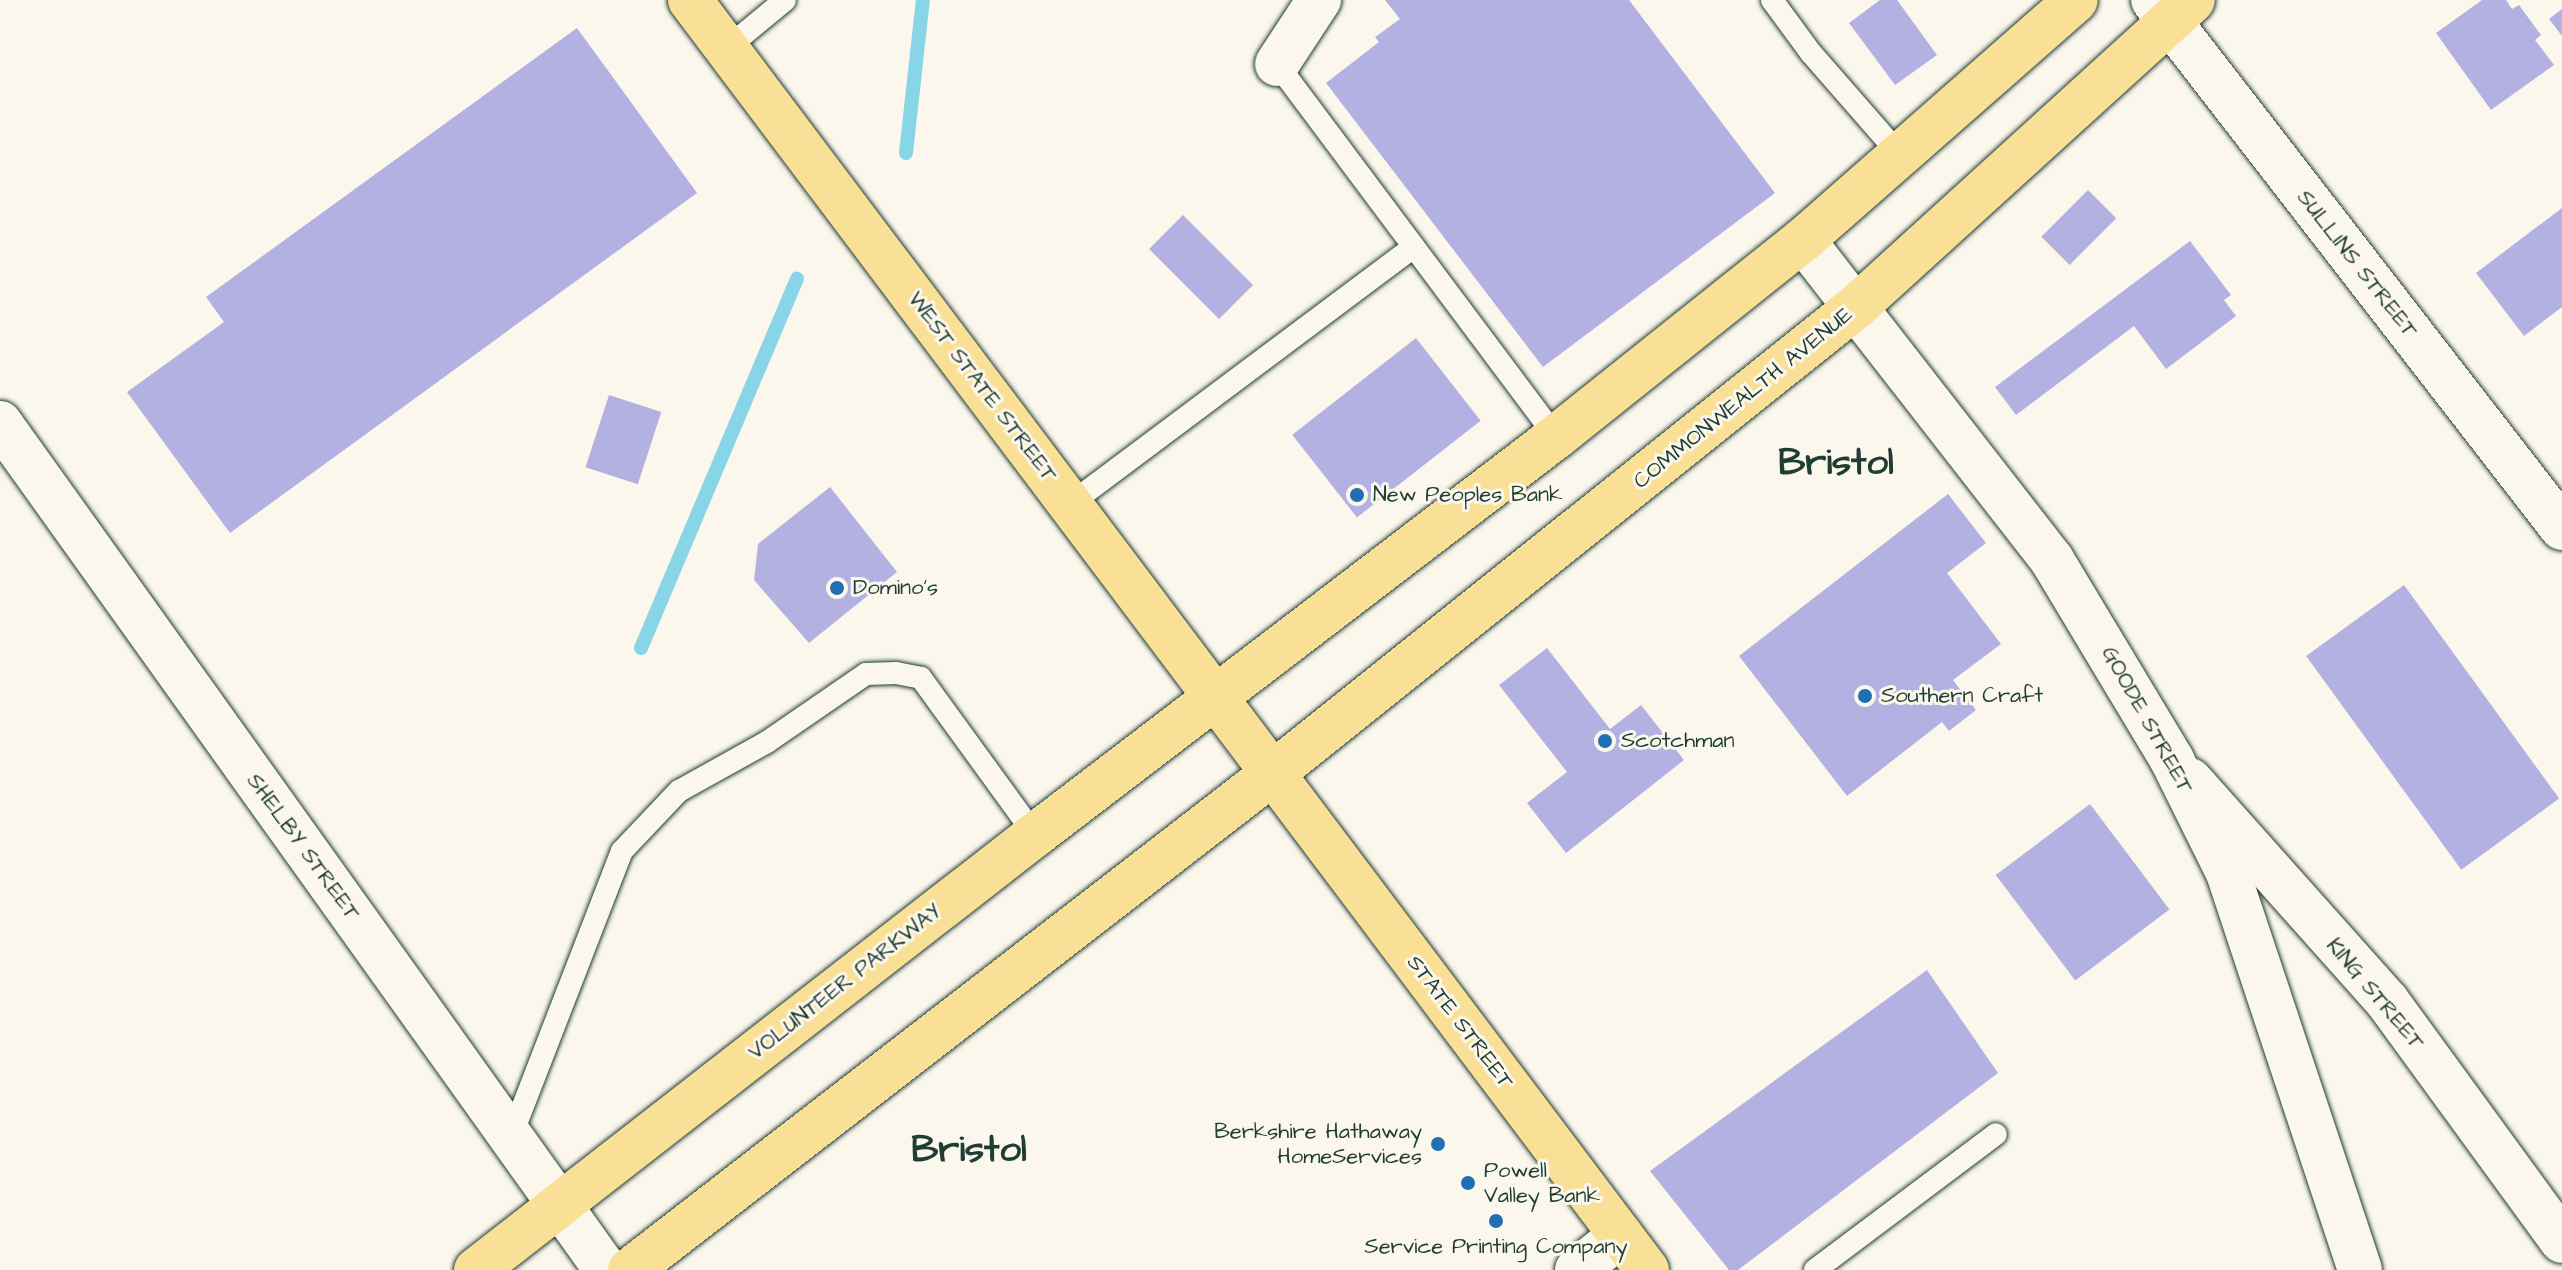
<!DOCTYPE html>
<html>
<head>
<meta charset="utf-8">
<style>
	body { margin:0 }
	#map { position:relative; width:2562px; height:1270px; overflow:hidden; background:#fbf7ec; font-family:"Architects Daughter",sans-serif }
	div>[style] { position:absolute }
	.stream>* { height:14px; margin:-7px; padding:0 7px; transform-origin:7px; border-radius:7px; background:#89d5e8 }
	.building>* { inset:0; background:#b3b1e2; transform-origin:0 0 }
	.roads { filter:drop-shadow(0 0 2px #1f3d34) drop-shadow(0 0 2px #1f3d34) }
	.service>* { height:22px; margin:-11px; padding:0 11px; transform-origin:11px; border-radius:11px; background:#fbf7ec }
	.minor>* { height:44px; margin:-22px; padding:0 22px; transform-origin:22px; border-radius:22px; background:#fbf7ec }
	.tertiary>* { height:44px; margin:-22px; padding:0 22px; transform-origin:22px; border-radius:22px; background:#fbf7ec }
	.secondary>* { height:44px; margin:-22px; padding:0 22px; transform-origin:22px; border-radius:22px; background:#fbf7ec }
	.primary>* { height:44px; margin:-22px; padding:0 22px; transform-origin:22px; border-radius:22px; background:#fadf96 }
	.trunk>* { height:44px; margin:-22px; padding:0 22px; transform-origin:22px; border-radius:22px; background:#fadf96 }
	.dots>* { width:22px; height:22px; translate:-50% -50%; box-sizing:border-box; border:4px solid #fbf7ec; border-radius:50% }
	span { translate:-50% -50%; white-space:nowrap; text-align:center; line-height:1.15; -webkit-text-stroke:6px #fbf7ec; paint-order:stroke }
	.street-label { font-size:22px; color:#1f3d34 }
	.poi-label { font-size:22px; color:#1f3d34 }
	.left { translate:0 -50%; text-align:left }
	.right { translate:-100% -50%; text-align:right }
	.town-label { font-size:38px; color:#1f3d34; font-weight:700 }
</style>
</head>
<body>
<div id="map">
	<div class="stream">
		<i style="left:906px;top:153px;width:154px;rotate:-83.7deg"></i>
		<i style="left:641px;top:648px;width:401px;rotate:-67.1deg"></i>
	</div>
	<div class="building">
		<i style="clip-path:polygon(1385px 0,1629px 0,1775px 193px,1543px 367px,1326px 83px,1379px 42px,1375px 37px,1400px 19px)"></i>
		<i style="clip-path:polygon(1880px 0,1897px 0,1937px 55px,1895px 85px,1849px 23px)"></i>
		<i style="clip-path:polygon(2482px 0,2506px 0,2512px 9px,2519px 5px,2541px 35px,2535px 40px,2554px 65px,2491px 110px,2436px 33px)"></i>
		<i style="clip-path:polygon(2562px 9px,2562px 36px,2549px 19px)"></i>
		<i style="clip-path:polygon(577px 28px,697px 193px,230px 533px,127px 392px,224px 322px,206px 297px)"></i>
		<i style="left:2088px;top:190px;width:40px;height:66px;rotate:45deg"></i>
		<i style="clip-path:polygon(2562px 208px,2562px 307px,2524px 336px,2476px 273px)"></i>
		<i style="left:1183px;top:215px;width:99px;height:48px;rotate:45deg"></i>
		<i style="clip-path:polygon(2190px 241px,2231px 295px,2224px 300px,2236px 316px,2166px 369px,2134px 326px,2016px 415px,1995px 387px)"></i>
		<i style="left:1416px;top:338px;width:105px;height:157px;rotate:52deg"></i>
		<i style="left:609px;top:395px;width:55px;height:76px;rotate:18deg"></i>
		<i style="clip-path:polygon(830px 487px,897px 572px,809px 643px,754px 580px,758px 544px)"></i>
		<i style="clip-path:polygon(1948px 494px,1986px 543px,1947px 573px,2001px 644px,1953px 680px,1976px 710px,1949px 731px,1942px 722px,1847px 796px,1739px 656px)"></i>
		<i style="left:2404px;top:585px;width:264px;height:121px;rotate:54deg"></i>
		<i style="clip-path:polygon(1547px 648px,1610px 729px,1641px 705px,1684px 760px,1566px 853px,1527px 803px,1567px 772px,1499px 685px)"></i>
		<i style="left:2090px;top:804px;width:132px;height:118px;rotate:53deg"></i>
		<i style="clip-path:polygon(1927px 970px,1998px 1073px,1738px 1270px,1729px 1270px,1650px 1171px)"></i>
	</div>
	<div class="roads">
		<div class="service">
			<i style="left:1772px;top:0;width:66px;rotate:53.7deg"></i>
			<i style="left:1811px;top:53px;width:135px;rotate:48.9deg"></i>
			<i style="left:727px;top:48px;width:75px;rotate:-39.6deg"></i>
			<i style="left:1277px;top:64px;width:466px;rotate:53.2deg"></i>
			<i style="left:1070px;top:504px;width:429px;rotate:-36.8deg"></i>
			<i style="left:511px;top:1137px;width:307px;rotate:-68.8deg"></i>
			<i style="left:622px;top:851px;width:83px;rotate:-46.5deg"></i>
			<i style="left:679px;top:791px;width:101px;rotate:-29.1deg"></i>
			<i style="left:767px;top:742px;width:120px;rotate:-34.5deg"></i>
			<i style="left:866px;top:674px;width:30px;rotate:-2deg"></i>
			<i style="left:896px;top:673px;width:25px;rotate:11deg"></i>
			<i style="left:921px;top:678px;width:194px;rotate:54deg"></i>
			<i style="left:1815px;top:1270px;width:226px;rotate:-36.9deg"></i>
		</div>
		<div class="minor">
			<i style="left:2153px;top:0;width:668px;rotate:52.24deg"></i>
			<i style="left:1277px;top:64px;width:77px;rotate:-56.7deg"></i>
			<i style="left:0;top:423px;width:960px;rotate:54.41deg"></i>
			<i style="left:2190px;top:780px;width:296px;rotate:48.3deg"></i>
			<i style="left:2387px;top:1001px;width:297px;rotate:53.9deg"></i>
			<i style="left:1577px;top:1270px;width:56px;rotate:-38.5deg"></i>
		</div>
		<div class="tertiary">
			<i style="left:559px;top:1204px;width:81px;rotate:54.5deg"></i>
		</div>
		<div class="secondary">
			<i style="left:1803px;top:240px;width:405px;rotate:52.1deg"></i>
			<i style="left:2052px;top:560px;width:233px;rotate:59deg"></i>
			<i style="left:2172px;top:760px;width:126px;rotate:63.6deg"></i>
			<i style="left:2228px;top:873px;width:418px;rotate:71.6deg"></i>
		</div>
		<div class="primary">
			<i style="left:690px;top:0;width:1590px;rotate:53deg"></i>
		</div>
		<div class="trunk">
			<i style="left:476px;top:1270px;width:708px;rotate:-37.89deg"></i>
			<i style="left:1035px;top:835px;width:656px;rotate:-37.38deg"></i>
			<i style="left:1556px;top:437px;width:316px;rotate:-38.6deg"></i>
			<i style="left:1803px;top:240px;width:363px;rotate:-41.3deg"></i>
			<i style="left:630px;top:1270px;width:813px;rotate:-37.7deg"></i>
			<i style="left:1273px;top:773px;width:748px;rotate:-38.65deg"></i>
			<i style="left:1857px;top:306px;width:454px;rotate:-42.3deg"></i>
		</div>
	</div>
	<div class="dots">
		<i style="left:1357px;top:495px;background:#1f6fb2"></i>
		<i style="left:837px;top:588px;background:#1f6fb2"></i>
		<i style="left:1865px;top:696px;background:#1f6fb2"></i>
		<i style="left:1605px;top:741px;background:#1f6fb2"></i>
		<i style="left:1438px;top:1144px;background:#1f6fb2"></i>
		<i style="left:1468px;top:1183px;background:#1f6fb2"></i>
		<i style="left:1496px;top:1221px;background:#1f6fb2"></i>
	</div>
	<div class="street-label">
		<span style="left:2357px;top:264px;rotate:52deg">SULLINS STREET</span>
		<span style="left:982px;top:387px;rotate:53deg">WEST STATE STREET</span>
		<span style="left:1743px;top:398px;rotate:-39deg">COMMONWEALTH AVENUE</span>
		<span style="left:2147px;top:720px;rotate:61deg">GOODE STREET</span>
		<span style="left:303px;top:847px;rotate:54deg">SHELBY STREET</span>
		<span style="left:845px;top:982px;rotate:-38deg">VOLUNTEER PARKWAY</span>
		<span style="left:2375px;top:994px;rotate:50deg">KING STREET</span>
		<span style="left:1460px;top:1022px;rotate:53deg">STATE STREET</span>
	</div>
	<div class="poi-label">
		<span class="left" style="left:1373px;top:495px">New Peoples Bank</span>
		<span class="left" style="left:853px;top:588px">Domino's</span>
		<span class="left" style="left:1881px;top:696px">Southern Craft</span>
		<span class="left" style="left:1621px;top:741px">Scotchman</span>
		<span class="right" style="left:1422px;top:1144px">Berkshire Hathaway<br>HomeServices</span>
		<span class="left" style="left:1484px;top:1183px">Powell<br>Valley Bank</span>
		<span style="left:1496px;top:1247px">Service Printing Company</span>
	</div>
	<div class="town-label">
		<span style="left:1836px;top:464px">Bristol</span>
		<span style="left:969px;top:1151px">Bristol</span>
	</div>
</div>
</body>
</html>
